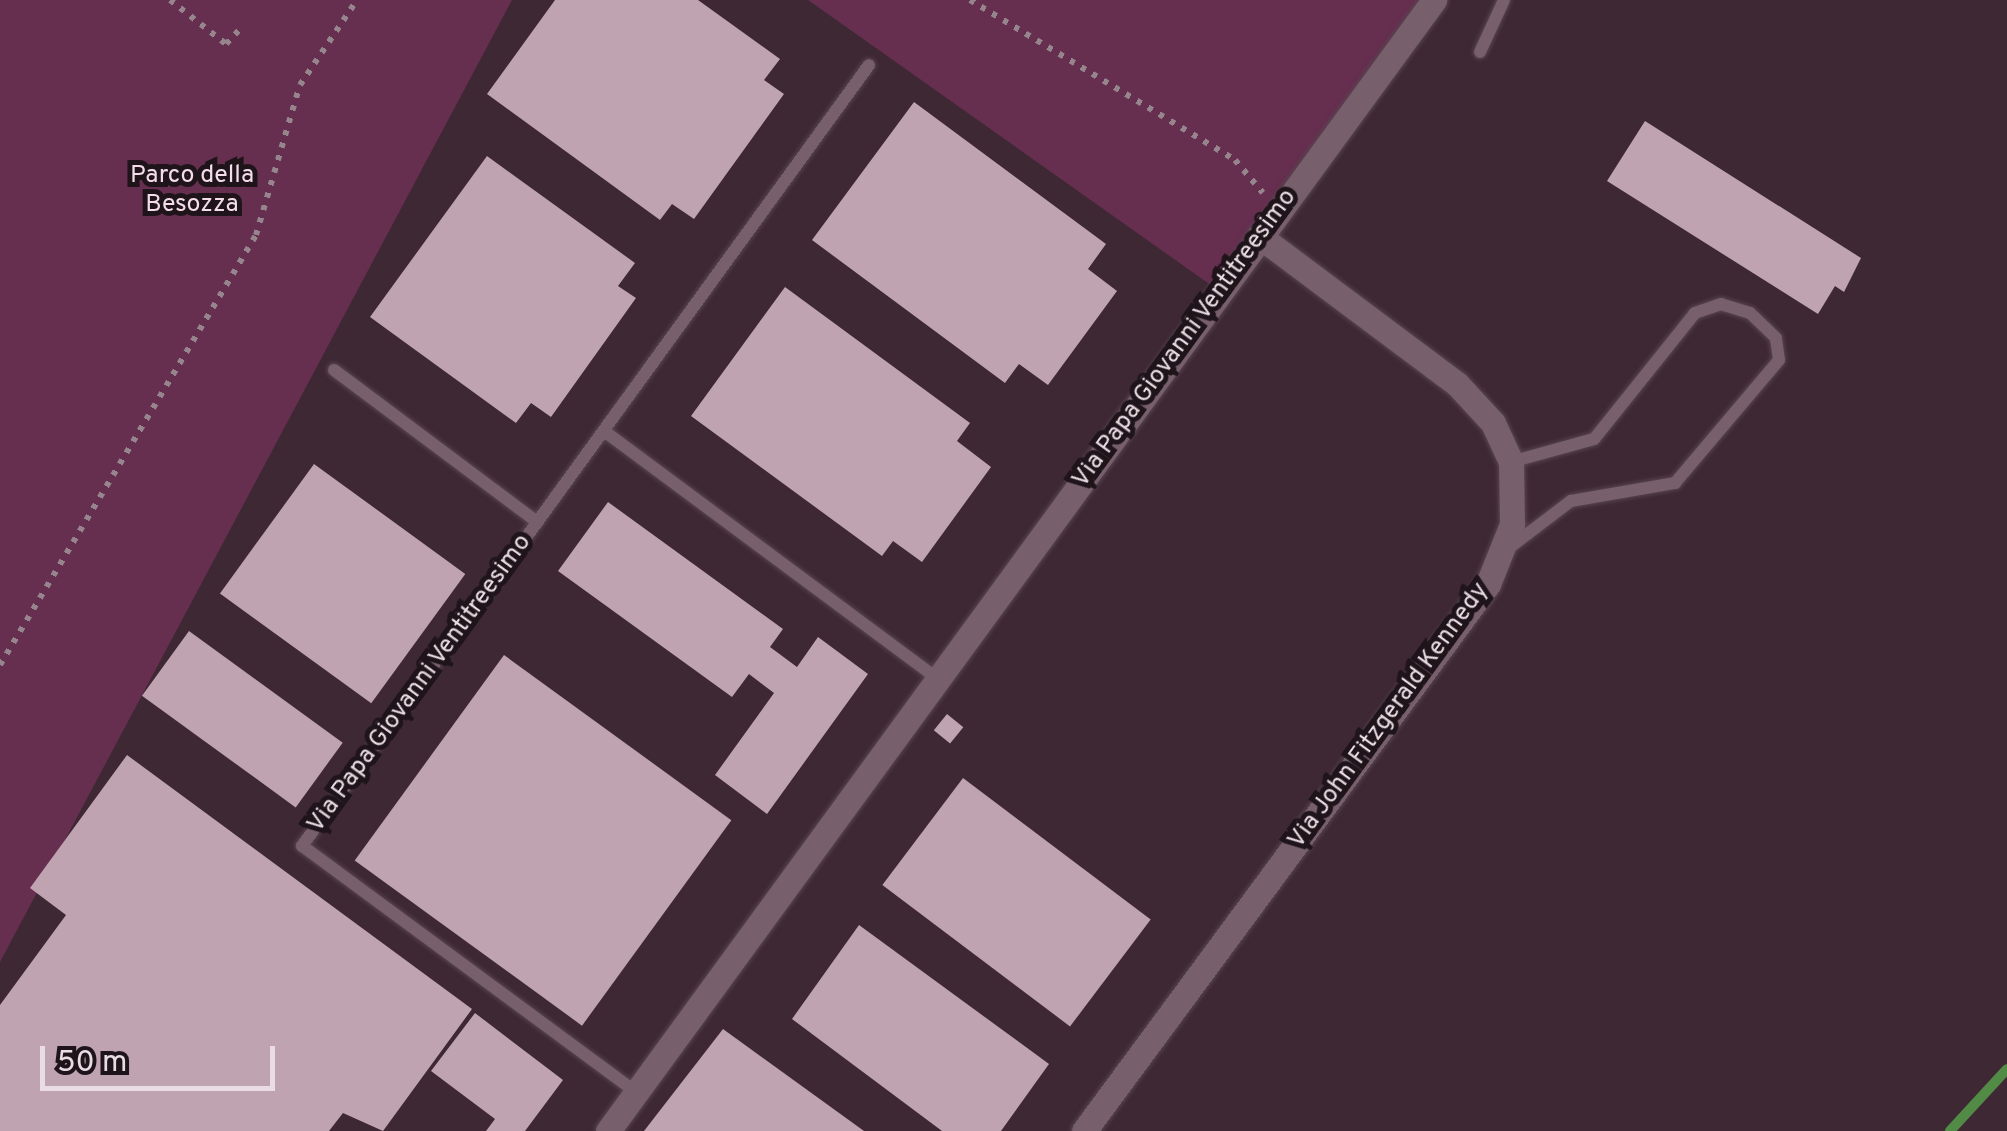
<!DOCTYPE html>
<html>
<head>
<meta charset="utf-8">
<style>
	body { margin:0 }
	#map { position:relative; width:2007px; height:1131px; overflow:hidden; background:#3e2834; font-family:Overpass,sans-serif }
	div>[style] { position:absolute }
	.green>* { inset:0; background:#662e4f }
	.stream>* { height:10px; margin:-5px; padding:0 5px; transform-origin:5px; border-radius:5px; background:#528b46 }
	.building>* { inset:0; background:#bfa3b1; transform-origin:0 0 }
	.path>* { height:6px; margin-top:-3px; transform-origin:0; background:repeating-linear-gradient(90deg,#97858e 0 5px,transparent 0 13px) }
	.roads { filter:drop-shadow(0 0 2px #574550) drop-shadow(0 0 2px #574550) }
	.service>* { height:12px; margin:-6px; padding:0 6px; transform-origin:6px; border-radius:6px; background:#785f6c }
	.minor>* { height:25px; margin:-12.5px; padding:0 12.5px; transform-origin:12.5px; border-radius:12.5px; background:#785f6c }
	.tertiary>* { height:25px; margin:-12.5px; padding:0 12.5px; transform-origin:12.5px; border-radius:12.5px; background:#785f6c }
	span { translate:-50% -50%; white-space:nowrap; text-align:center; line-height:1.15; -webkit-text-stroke:10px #1e141a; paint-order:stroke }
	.park-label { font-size:25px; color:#f4dde8 }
	.street-label { font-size:25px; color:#eadce3 }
	.scale { position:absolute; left:40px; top:1046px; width:235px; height:45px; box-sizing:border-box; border:5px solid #eadce3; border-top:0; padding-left:12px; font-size:30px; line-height:35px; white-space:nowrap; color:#eadce3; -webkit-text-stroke:8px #1e141a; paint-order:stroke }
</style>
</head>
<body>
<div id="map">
	<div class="green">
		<i style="clip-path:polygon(0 0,512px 0,0 962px)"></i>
		<i style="clip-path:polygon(808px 0,1429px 0,1222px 293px)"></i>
	</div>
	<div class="stream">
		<i style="left:1950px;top:1131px;width:84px;rotate:-47.4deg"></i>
	</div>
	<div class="building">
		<i style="clip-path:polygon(555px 0,698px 0,780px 59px,764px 80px,784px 94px,694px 219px,672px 204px,660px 220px,487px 94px)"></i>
		<i style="clip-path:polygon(914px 102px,1106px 244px,1088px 269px,1117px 291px,1048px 385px,1019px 364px,1005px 383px,812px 240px)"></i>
		<i style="clip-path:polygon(1645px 121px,1861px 258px,1844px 292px,1835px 286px,1818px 314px,1607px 181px)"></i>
		<i style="clip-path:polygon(487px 156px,635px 263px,618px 286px,636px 298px,551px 417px,531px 403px,516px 423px,370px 317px)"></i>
		<i style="clip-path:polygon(785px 287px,970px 423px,957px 441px,991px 467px,922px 562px,893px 541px,882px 556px,691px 416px)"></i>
		<i style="left:314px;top:464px;width:187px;height:160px;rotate:36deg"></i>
		<i style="clip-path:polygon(608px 502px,783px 629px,770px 647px,797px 667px,818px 637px,868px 674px,767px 814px,715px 775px,774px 693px,749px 674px,732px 697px,558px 571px)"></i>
		<i style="left:189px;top:631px;width:190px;height:80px;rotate:36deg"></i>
		<i style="left:504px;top:655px;width:281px;height:254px;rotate:36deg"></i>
		<i style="left:947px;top:714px;width:21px;height:21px;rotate:39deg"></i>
		<i style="clip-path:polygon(127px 755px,472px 1009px,383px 1131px,343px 1113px,329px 1131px,0 1131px,0 1005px,66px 915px,30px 888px)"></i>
		<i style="left:963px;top:778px;width:235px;height:134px;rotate:37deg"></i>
		<i style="clip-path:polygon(859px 925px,1049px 1064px,1001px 1131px,942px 1131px,792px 1019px)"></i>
		<i style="clip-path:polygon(475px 1013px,563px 1080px,525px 1131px,486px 1131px,495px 1119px,431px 1071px)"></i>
		<i style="clip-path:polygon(723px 1029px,864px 1131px,644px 1131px)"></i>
	</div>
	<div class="path">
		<i style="left:170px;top:0;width:71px;rotate:38.2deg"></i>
		<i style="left:226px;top:44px;width:23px;rotate:-47deg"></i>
		<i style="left:970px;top:0;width:310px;rotate:31.1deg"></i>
		<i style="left:1235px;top:160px;width:43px;rotate:49.7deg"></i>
		<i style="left:0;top:665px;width:500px;rotate:-59.23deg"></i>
		<i style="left:256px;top:235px;width:156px;rotate:-73.7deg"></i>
		<i style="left:300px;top:85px;width:102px;rotate:-56.2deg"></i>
	</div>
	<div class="roads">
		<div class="service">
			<i style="left:1480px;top:52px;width:57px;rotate:-65.2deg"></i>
			<i style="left:334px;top:370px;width:254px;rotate:36.8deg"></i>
			<i style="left:604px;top:431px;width:415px;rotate:36.6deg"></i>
			<i style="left:1509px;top:548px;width:78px;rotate:-37.2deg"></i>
			<i style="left:1571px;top:501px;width:106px;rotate:-9.8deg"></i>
			<i style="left:1675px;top:483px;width:161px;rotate:-49.8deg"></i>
			<i style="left:1779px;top:360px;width:22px;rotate:-98deg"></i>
			<i style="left:1776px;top:338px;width:36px;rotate:-136deg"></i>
			<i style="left:1750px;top:313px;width:30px;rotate:-163deg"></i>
			<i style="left:1721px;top:304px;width:28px;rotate:161deg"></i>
			<i style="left:1695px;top:313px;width:161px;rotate:128.7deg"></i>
			<i style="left:1594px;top:439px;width:86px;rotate:164.5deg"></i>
			<i style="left:636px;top:1092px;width:415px;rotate:-143.6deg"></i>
			<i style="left:302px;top:846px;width:965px;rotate:-54.02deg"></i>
		</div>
		<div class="minor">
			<i style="left:1084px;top:1131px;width:680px;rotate:-53.55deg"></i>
			<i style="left:1488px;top:584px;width:65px;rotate:-68.2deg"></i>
			<i style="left:1512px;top:524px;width:62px;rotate:-90.9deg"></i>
			<i style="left:1511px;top:462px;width:43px;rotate:-114.8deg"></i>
			<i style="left:1493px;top:423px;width:53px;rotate:-132.7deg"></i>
			<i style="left:1457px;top:384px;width:247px;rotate:-143.2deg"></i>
		</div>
		<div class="tertiary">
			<i style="left:608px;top:1131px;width:1401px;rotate:-53.86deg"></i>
		</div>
	</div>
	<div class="park-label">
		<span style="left:192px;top:191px">Parco della<br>Besozza</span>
	</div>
	<div class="street-label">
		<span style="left:1185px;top:339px;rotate:-54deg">Via Papa Giovanni Ventitreesimo</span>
		<span style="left:420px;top:684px;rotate:-54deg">Via Papa Giovanni Ventitreesimo</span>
		<span style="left:1389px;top:716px;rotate:-54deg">Via John Fitzgerald Kennedy</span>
	</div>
	<div class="scale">50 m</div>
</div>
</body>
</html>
